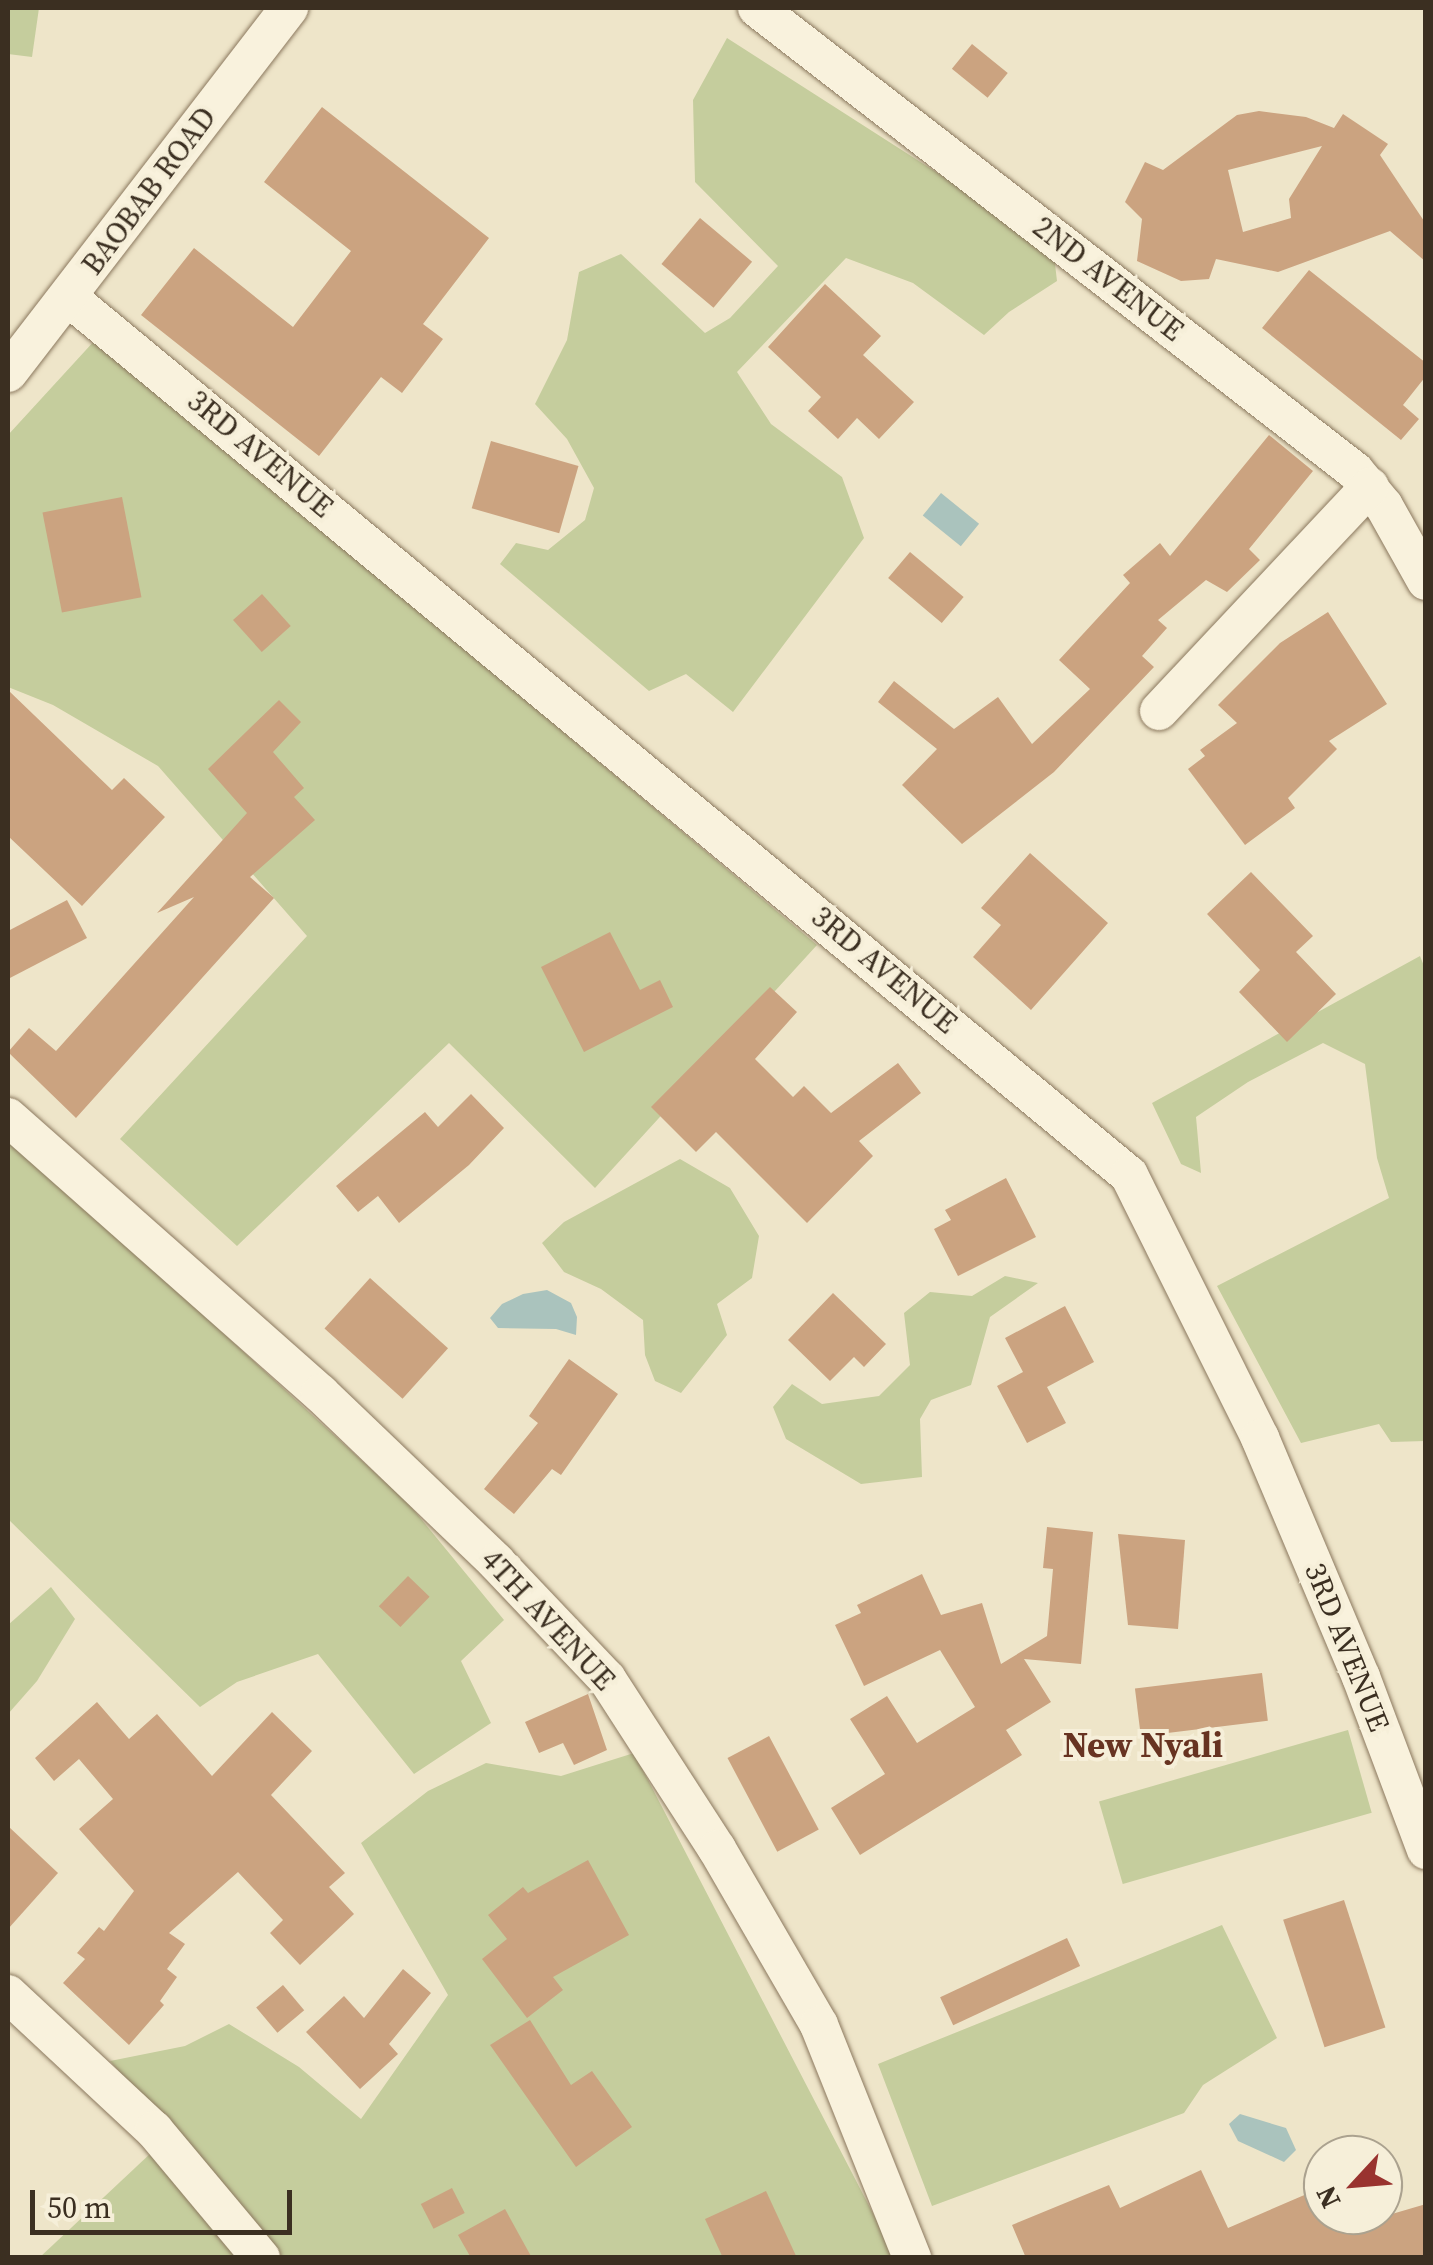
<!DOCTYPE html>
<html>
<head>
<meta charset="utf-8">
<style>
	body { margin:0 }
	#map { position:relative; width:1433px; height:2265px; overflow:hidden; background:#eee5c9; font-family:"Source Serif 4",serif }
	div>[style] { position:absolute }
	.green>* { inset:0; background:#c5cd9d; transform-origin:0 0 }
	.water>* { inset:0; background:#aac3bd; transform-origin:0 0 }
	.building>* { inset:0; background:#cba380; transform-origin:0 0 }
	.roads { filter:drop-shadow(0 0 2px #8b785e) drop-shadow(0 0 2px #8b785e) }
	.street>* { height:38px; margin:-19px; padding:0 19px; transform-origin:19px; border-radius:19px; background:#f9f2dd }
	span { translate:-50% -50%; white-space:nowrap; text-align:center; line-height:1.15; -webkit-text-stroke:8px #f6efd9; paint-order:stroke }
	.street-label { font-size:30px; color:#3b2f21 }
	.quarter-label { font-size:35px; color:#673321; font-weight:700 }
	.frame { position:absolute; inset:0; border:10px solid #3b2f21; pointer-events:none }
	.north { position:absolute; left:1303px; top:2135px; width:100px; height:100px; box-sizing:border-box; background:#f6efd9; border:2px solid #aba28f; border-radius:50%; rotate:244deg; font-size:28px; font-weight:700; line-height:40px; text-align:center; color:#3b2f21 }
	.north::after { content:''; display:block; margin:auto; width:35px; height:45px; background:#99332f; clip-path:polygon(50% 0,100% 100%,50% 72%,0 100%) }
	.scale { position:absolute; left:30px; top:2190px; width:262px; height:45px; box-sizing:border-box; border:5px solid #3b2f21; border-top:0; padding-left:12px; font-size:30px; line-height:35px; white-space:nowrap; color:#3b2f21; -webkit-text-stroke:8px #f6efd9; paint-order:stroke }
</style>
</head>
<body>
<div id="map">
	<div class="green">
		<i style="clip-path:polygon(8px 8px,39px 8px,32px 57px,8px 54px)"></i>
		<i style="clip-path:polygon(727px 38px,1053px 247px,1057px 281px,1009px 312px,984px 335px,913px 283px,846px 258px,737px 372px,771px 424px,842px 477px,864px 538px,733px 712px,686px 674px,649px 691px,500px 564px,516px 543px,548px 550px,585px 520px,594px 488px,567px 439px,535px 404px,567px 340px,579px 272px,621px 254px,705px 333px,730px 318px,778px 266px,695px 182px,693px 100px)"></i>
		<i style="clip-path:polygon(96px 339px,817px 945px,595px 1188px,449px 1043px,237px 1246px,120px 1139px,307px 936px,158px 766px,53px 705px,8px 687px,8px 435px)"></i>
		<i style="clip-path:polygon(1420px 956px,1426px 971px,1425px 1441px,1391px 1442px,1379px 1424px,1301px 1443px,1217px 1286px,1389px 1198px,1377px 1158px,1365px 1064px,1323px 1043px,1248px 1082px,1196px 1117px,1201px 1173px,1181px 1164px,1152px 1103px)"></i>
		<i style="clip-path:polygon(8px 1141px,64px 1187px,408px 1503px,504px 1620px,461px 1661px,491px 1723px,414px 1774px,318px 1654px,237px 1682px,200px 1707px,8px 1519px)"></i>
		<i style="clip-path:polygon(680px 1159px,730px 1188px,759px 1236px,752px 1278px,717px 1304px,727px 1335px,681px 1393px,655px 1381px,645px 1355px,643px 1320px,601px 1289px,564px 1272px,542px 1243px,564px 1222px)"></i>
		<i style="clip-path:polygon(1005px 1276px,1038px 1283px,990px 1317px,971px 1385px,931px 1400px,920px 1419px,922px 1477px,861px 1484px,786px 1439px,773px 1407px,792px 1384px,822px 1404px,879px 1396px,910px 1365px,904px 1313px,930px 1292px,972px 1296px)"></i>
		<i style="clip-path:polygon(51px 1587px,75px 1619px,37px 1681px,8px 1714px,8px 1625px)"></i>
		<i style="left:1348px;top:1730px;width:86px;height:259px;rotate:74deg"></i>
		<i style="clip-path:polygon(634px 1753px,878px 2223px,892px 2257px,282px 2257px,110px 2061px,185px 2046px,229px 2024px,299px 2067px,361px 2119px,448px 1995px,361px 1843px,428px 1791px,486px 1763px,561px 1776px)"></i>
		<i style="clip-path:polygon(1222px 1925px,1277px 2038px,1203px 2085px,1184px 2113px,932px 2206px,878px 2064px)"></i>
		<i style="clip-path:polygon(152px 2152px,235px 2257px,39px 2258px)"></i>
	</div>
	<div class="water">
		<i style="left:941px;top:493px;width:49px;height:29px;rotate:39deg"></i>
		<i style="clip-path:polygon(547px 1290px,571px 1303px,577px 1317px,576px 1335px,556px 1329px,498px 1328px,490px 1318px,502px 1304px,523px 1294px)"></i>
		<i style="clip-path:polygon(1240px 2114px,1286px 2128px,1296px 2150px,1284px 2162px,1238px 2141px,1229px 2124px)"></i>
	</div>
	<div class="building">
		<i style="left:972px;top:44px;width:46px;height:32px;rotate:39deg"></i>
		<i style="clip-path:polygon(322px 107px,489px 238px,423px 324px,443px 339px,402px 393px,381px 377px,319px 456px,141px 315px,194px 248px,293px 327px,351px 251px,264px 182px)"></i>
		<i style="clip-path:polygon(evenodd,1259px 111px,1306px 117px,1334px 128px,1343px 114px,1388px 144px,1380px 155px,1426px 224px,1426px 262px,1390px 231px,1278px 272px,1216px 259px,1209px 279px,1181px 281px,1137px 261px,1142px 219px,1125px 202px,1145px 162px,1163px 170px,1237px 115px,1259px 111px,1322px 146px,1289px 199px,1291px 218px,1243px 232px,1228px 170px,1322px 146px)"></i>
		<i style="left:700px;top:218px;width:68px;height:60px;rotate:40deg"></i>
		<i style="clip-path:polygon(1309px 270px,1426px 363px,1426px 376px,1403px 405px,1419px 419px,1401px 440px,1262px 328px)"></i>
		<i style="clip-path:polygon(825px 284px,881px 336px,863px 355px,914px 402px,879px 439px,857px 418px,838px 439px,808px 411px,821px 397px,768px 347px)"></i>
		<i style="clip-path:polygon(1269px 435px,1313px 471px,1249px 549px,1260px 560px,1227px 592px,1206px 580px,1158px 620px,1167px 628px,1142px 656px,1154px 667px,1054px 772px,962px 844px,902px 785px,937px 749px,878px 702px,894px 681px,954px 729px,998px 697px,1032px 744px,1090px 689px,1059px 660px,1130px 583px,1123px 575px,1160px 543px,1170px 556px)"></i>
		<i style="left:491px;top:441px;width:91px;height:70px;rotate:16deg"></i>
		<i style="left:122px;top:497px;width:102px;height:81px;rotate:79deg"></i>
		<i style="left:910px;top:552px;width:70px;height:34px;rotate:40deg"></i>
		<i style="left:262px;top:594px;width:43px;height:39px;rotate:48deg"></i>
		<i style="clip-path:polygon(1328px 612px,1387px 704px,1329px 741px,1337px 749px,1288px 798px,1295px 808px,1245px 845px,1188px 769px,1205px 756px,1200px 750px,1237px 723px,1218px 705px,1280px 643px)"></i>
		<i style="clip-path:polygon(8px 690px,112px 790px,124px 778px,165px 817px,82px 906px,8px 836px)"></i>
		<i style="clip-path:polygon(279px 700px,301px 722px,273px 752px,304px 788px,294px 797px,315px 820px,250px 877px,274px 898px,76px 1118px,8px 1052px,29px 1028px,56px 1051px,194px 897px,157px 913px,247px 813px,208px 769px)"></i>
		<i style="clip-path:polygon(1030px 853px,1108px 923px,1031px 1010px,973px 957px,1001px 925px,981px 908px)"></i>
		<i style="clip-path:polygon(1251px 872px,1313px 936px,1296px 952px,1336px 994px,1287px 1042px,1239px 992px,1260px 970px,1207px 914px)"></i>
		<i style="clip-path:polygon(67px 900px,87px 938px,8px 979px,8px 931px)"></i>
		<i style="clip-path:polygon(610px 932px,640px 990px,660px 980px,673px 1007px,584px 1052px,541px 967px)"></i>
		<i style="clip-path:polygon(770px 987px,797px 1012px,755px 1059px,793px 1097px,804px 1086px,831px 1113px,898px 1063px,921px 1093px,859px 1141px,873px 1156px,807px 1223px,716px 1132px,696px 1152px,651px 1107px)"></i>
		<i style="clip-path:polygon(471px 1094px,504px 1128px,469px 1165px,399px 1223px,378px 1196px,358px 1212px,336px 1186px,425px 1112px,438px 1127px)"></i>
		<i style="clip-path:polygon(1006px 1178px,1036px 1237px,958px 1276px,934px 1229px,951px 1220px,945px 1210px)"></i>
		<i style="left:370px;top:1278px;width:105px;height:68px;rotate:42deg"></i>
		<i style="clip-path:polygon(833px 1293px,886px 1344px,864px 1367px,854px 1357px,830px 1381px,788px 1340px)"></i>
		<i style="clip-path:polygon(1065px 1306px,1094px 1362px,1047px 1387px,1066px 1423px,1027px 1443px,997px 1386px,1023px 1372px,1005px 1338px)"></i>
		<i style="clip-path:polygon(569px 1359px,618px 1394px,561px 1475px,552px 1469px,514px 1514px,484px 1489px,538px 1423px,529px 1416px)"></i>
		<i style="clip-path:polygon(1047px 1527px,1093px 1532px,1081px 1664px,1024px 1659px,1051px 1702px,1006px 1730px,1022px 1755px,860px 1855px,831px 1808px,885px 1774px,850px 1719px,887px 1696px,917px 1743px,975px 1707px,940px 1650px,864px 1686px,835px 1625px,861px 1613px,857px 1605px,922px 1574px,941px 1615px,982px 1603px,1001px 1664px,1047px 1636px,1053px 1569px,1043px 1568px)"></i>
		<i style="clip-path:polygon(1118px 1534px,1185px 1540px,1178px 1629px,1128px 1625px)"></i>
		<i style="left:408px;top:1576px;width:30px;height:42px;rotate:44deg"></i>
		<i style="left:1262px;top:1673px;width:48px;height:128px;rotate:83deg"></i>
		<i style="clip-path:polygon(588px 1694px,607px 1750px,574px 1765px,563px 1743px,539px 1753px,525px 1722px)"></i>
		<i style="clip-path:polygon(97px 1702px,129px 1739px,157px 1714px,212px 1776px,272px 1712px,312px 1751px,271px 1795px,345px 1873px,329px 1887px,354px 1914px,300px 1965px,270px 1933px,283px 1920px,238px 1872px,169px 1933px,185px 1944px,167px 1969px,177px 1977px,160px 2001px,164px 2005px,129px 2045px,63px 1983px,85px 1959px,77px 1953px,99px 1927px,104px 1931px,134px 1891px,79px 1829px,113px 1799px,79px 1759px,54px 1781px,35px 1758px)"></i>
		<i style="left:769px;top:1736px;width:106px;height:47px;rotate:62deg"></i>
		<i style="clip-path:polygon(8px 1826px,58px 1873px,8px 1929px)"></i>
		<i style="clip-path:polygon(588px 1860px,629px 1935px,553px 1977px,563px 1990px,527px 2018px,482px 1959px,507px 1939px,488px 1915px,523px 1887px,528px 1893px)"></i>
		<i style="left:1344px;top:1900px;width:134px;height:64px;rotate:72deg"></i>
		<i style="left:1067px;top:1938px;width:31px;height:140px;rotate:65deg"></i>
		<i style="clip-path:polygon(403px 1969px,431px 1993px,389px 2044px,398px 2054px,360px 2089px,306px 2032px,344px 1996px,364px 2018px)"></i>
		<i style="left:283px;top:1985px;width:33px;height:35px;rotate:50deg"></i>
		<i style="clip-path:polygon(530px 2020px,571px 2085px,592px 2071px,632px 2127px,576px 2167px,490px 2045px)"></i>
		<i style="clip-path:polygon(1201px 2170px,1228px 2228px,1316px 2190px,1334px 2231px,1426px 2204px,1426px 2258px,1026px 2258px,1012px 2225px,1109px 2185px,1120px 2208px)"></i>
		<i style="left:452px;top:2188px;width:28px;height:35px;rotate:63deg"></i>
		<i style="clip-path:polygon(766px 2191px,797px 2258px,723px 2258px,705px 2219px)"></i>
		<i style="clip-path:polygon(505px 2209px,532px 2258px,471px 2258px,458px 2235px)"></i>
	</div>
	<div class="roads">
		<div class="street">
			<i style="left:757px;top:8px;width:756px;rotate:37.75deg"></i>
			<i style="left:1355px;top:471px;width:45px;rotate:50.4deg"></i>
			<i style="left:1384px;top:506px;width:86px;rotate:60.8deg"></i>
			<i style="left:68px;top:297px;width:1377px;rotate:39.61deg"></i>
			<i style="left:1129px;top:1175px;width:294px;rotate:63.5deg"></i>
			<i style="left:1260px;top:1438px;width:259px;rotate:67.1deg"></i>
			<i style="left:1361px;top:1677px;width:185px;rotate:69.4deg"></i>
			<i style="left:8px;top:373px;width:461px;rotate:-52.4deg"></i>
			<i style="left:1159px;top:711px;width:308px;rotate:-46.8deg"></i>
			<i style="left:8px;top:1117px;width:417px;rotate:41.5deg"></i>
			<i style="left:320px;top:1393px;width:244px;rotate:43.8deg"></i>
			<i style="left:496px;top:1562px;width:161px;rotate:46.5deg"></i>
			<i style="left:607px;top:1679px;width:202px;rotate:57.1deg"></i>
			<i style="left:717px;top:1849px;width:203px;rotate:59.9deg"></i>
			<i style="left:819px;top:2025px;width:251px;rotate:68.2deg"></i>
			<i style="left:8px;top:1994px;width:200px;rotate:43deg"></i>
			<i style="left:154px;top:2130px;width:167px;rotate:50.1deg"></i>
		</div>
	</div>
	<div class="street-label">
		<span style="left:149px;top:191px;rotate:-53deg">BAOBAB ROAD</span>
		<span style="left:1108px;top:279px;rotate:38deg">2ND AVENUE</span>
		<span style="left:260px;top:454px;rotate:40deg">3RD AVENUE</span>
		<span style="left:884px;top:970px;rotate:40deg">3RD AVENUE</span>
		<span style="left:548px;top:1620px;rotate:47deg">4TH AVENUE</span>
		<span style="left:1347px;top:1647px;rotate:68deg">3RD AVENUE</span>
	</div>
	<div class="quarter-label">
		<span style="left:1143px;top:1745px">New Nyali</span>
	</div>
	<div class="frame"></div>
	<div class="north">N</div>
	<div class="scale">50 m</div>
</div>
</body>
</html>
